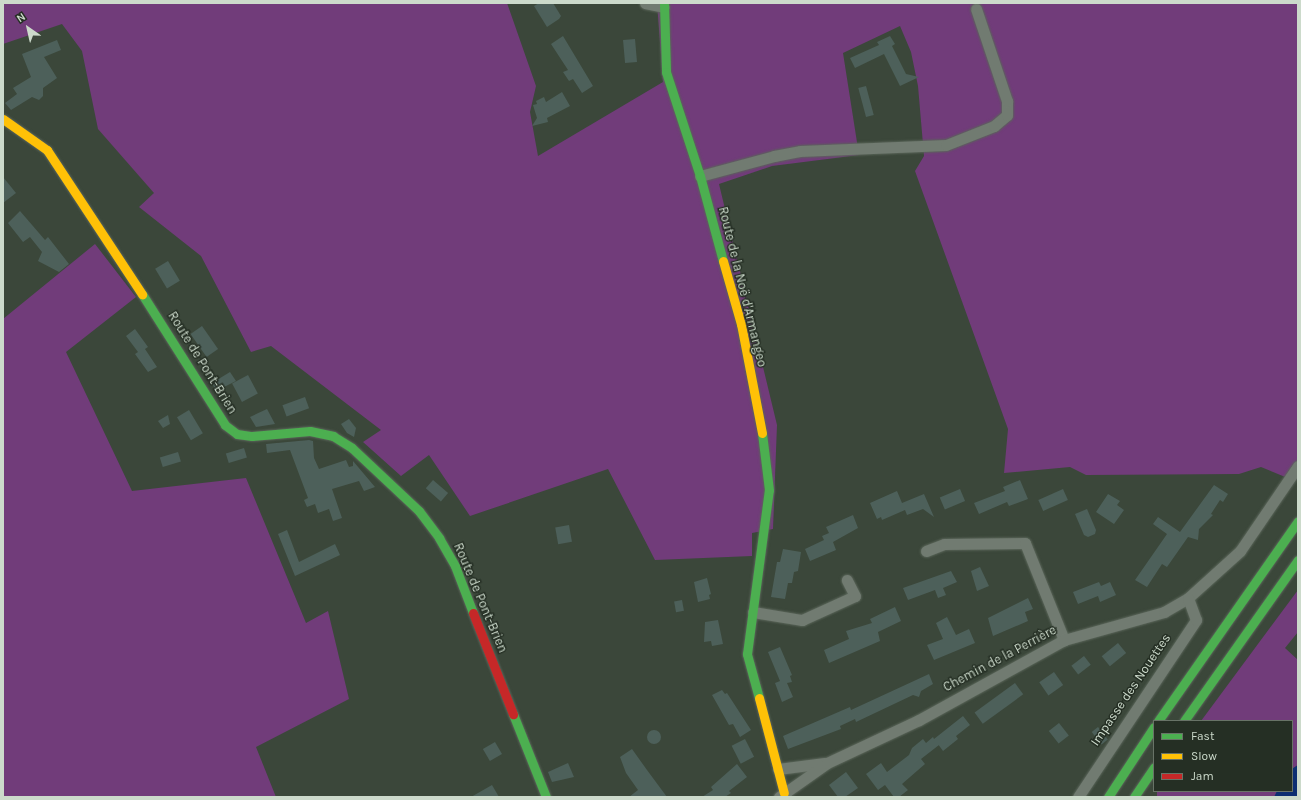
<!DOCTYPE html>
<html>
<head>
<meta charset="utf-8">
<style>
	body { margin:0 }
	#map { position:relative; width:1301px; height:800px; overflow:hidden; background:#3b473a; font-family:Karla,sans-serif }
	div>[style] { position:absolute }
	.green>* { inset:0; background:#713c7a; transform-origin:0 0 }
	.water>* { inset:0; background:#0d2e72 }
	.building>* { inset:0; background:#4d605a; transform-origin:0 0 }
	.round { border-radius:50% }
	.roads { filter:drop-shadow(0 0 1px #5a6559) drop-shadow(0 0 1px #5a6559) }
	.street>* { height:11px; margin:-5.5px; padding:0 5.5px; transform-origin:5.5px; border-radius:5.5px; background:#717b71 }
	.fast>* { height:9px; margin:-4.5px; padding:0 4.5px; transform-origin:4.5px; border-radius:4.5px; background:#4caf50 }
	.slow>* { height:9px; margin:-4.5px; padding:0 4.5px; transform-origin:4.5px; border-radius:4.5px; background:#ffc107 }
	.jam>* { height:9px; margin:-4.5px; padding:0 4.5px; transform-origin:4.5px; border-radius:4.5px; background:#c62828 }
	span { translate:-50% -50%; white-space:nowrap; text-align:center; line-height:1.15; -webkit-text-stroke:3px #252f24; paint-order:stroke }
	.street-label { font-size:13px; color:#ccdacb }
	.frame { position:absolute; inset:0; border:4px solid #ccdacb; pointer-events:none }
	.legend { position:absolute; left:1153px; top:720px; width:140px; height:72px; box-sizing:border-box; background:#252f24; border:1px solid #687367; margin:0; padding:5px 7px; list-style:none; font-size:12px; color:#ccdacb }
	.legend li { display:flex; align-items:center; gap:8px; height:20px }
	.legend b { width:20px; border:1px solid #687367 }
	.north { position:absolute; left:8px; top:8px; width:40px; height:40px; -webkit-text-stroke:3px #252f24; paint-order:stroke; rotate:326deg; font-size:11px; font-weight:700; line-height:16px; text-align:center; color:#ccdacb }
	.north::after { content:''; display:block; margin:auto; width:14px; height:18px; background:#ccdacb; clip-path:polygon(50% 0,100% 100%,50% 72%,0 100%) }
</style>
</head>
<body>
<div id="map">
	<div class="green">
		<i style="clip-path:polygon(3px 3px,507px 3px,536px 86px,530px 112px,538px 156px,663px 82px,657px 3px,1298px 3px,1298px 477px,1295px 481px,1261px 467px,1239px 474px,1086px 475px,1070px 467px,1004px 473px,1008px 429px,915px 171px,924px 156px,918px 86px,911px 52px,900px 26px,843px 53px,859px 155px,772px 166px,719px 184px,777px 425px,773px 529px,752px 533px,752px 556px,655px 560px,608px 469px,470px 516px,429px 455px,401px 476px,363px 442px,381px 430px,271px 346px,251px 352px,201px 256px,139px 207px,154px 193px,98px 129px,82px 51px,62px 24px,3px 44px)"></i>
		<i style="clip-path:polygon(95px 244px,136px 297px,66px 352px,132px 491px,246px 478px,306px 623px,328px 611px,349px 699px,256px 747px,276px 797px,3px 797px,3px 319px)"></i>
		<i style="clip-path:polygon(1298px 590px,1298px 632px,1285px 648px,1298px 660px,1298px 765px,1292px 769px,1292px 721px,1201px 721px)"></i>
		<i style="left:1157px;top:791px;width:120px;height:7px"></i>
	</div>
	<div class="water">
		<i style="clip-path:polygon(1298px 765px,1298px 797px,1274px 797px,1277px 791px,1292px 791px,1292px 769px)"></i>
	</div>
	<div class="building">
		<i style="clip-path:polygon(539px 3px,553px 3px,561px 16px,559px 19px,547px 27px,534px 6px)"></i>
		<i style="clip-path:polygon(563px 36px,593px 86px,582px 93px,573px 79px,569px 81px,563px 72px,568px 70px,551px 44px)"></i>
		<i style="clip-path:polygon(890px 36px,895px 44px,892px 46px,906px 74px,919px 77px,900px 86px,884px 54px,855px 68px,850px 58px,879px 45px,877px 42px)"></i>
		<i style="left:635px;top:39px;width:23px;height:12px;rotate:85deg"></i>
		<i style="clip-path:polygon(57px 40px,61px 50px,44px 57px,57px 78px,43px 88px,43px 96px,39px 100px,32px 97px,11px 110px,5px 103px,17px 94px,13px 88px,31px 77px,22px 54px)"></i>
		<i style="left:866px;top:86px;width:30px;height:8px;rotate:75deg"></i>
		<i style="clip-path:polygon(562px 92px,570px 106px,547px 118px,548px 122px,532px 126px,537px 118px,533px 105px,537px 104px,536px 101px,544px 97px,546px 102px)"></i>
		<i style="clip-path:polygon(3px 177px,16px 193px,3px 203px)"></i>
		<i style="clip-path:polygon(20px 211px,45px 240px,48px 237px,69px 264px,59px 272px,38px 261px,42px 252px,30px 237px,23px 242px,8px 223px)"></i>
		<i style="left:168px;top:261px;width:23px;height:15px;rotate:59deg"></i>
		<i style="left:202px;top:326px;width:28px;height:14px;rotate:55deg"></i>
		<i style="clip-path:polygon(135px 329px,148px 347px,145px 349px,157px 367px,148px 372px,135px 354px,138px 352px,126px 336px)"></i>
		<i style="clip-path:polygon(230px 372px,236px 381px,216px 391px,212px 383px)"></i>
		<i style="left:248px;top:375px;width:21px;height:18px;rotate:62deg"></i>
		<i style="left:305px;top:397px;width:12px;height:24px;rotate:70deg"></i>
		<i style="clip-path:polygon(267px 409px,275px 424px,256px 427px,250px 417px)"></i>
		<i style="left:189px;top:410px;width:27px;height:14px;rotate:59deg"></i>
		<i style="clip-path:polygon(168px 415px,170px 424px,163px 428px,158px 421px)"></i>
		<i style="clip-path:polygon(349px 419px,356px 428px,354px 437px,347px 433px,341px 424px)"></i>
		<i style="clip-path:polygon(309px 440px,313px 441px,314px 458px,319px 469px,346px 460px,349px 467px,353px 466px,353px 461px,375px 487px,364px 491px,359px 481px,332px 489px,342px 518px,333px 521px,329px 509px,318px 513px,315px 504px,307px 507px,304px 500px,308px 498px,290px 450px,267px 453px,266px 444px)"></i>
		<i style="left:244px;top:448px;width:10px;height:19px;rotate:73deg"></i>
		<i style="left:178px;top:452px;width:10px;height:19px;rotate:73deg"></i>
		<i style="left:433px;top:480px;width:20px;height:11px;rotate:41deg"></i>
		<i style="clip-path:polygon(1020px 480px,1028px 499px,1009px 506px,1007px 502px,979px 514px,974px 503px,1005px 491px,1003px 487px)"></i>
		<i style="clip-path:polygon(1214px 485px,1228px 494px,1223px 502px,1220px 500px,1211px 514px,1213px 515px,1199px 529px,1198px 540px,1188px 537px,1167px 567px,1162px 564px,1147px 587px,1135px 580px,1167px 534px,1153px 524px,1158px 517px,1180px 532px)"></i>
		<i style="left:960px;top:489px;width:13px;height:22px;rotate:67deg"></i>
		<i style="left:1063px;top:489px;width:12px;height:27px;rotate:66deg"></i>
		<i style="clip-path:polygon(897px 491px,902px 503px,924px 494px,934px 517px,923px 509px,907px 515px,905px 510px,882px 520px,881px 517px,877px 519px,870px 503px)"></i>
		<i style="clip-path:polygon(1108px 494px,1120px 501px,1117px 505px,1124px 510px,1114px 524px,1096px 512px)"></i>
		<i style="clip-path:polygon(1087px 509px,1096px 530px,1095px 534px,1088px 537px,1084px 535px,1075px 514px)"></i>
		<i style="clip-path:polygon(853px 515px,858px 528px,833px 542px,836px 550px,810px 561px,805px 549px,824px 540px,822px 536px,829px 533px,826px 527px)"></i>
		<i style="left:569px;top:525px;width:17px;height:14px;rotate:80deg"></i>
		<i style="clip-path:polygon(287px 530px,299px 562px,335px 544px,340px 555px,295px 576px,278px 534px)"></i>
		<i style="clip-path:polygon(783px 549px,801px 552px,798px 571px,794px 572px,792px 583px,788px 583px,785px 599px,771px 597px,777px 562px,780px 562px)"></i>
		<i style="clip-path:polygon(980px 567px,989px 586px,977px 591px,971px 571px)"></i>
		<i style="clip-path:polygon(951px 571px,957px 582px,943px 588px,946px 595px,938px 598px,935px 590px,908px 600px,903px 588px)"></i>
		<i style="clip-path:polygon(707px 578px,711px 594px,709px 595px,710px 599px,698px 602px,694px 582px)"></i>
		<i style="clip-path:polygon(1099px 582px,1101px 586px,1110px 582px,1116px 595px,1100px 602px,1098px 596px,1078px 604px,1073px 592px)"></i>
		<i style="clip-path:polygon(1028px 598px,1033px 609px,1025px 612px,1028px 621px,993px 636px,988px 618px)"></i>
		<i style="left:682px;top:600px;width:11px;height:8px;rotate:80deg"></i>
		<i style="clip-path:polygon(895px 607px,901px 621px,878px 632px,880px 641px,829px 663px,824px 650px,849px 639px,846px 631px,872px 623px,870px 619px)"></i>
		<i style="clip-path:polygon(947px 617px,956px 635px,969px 629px,975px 643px,934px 660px,927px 645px,943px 639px,936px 623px)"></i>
		<i style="clip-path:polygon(718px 620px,723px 644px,712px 646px,711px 641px,704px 642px,705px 622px)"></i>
		<i style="left:1118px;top:643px;width:13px;height:21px;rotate:51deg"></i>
		<i style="clip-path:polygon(780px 647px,792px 675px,790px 676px,792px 682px,787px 683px,793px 697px,782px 702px,775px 683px,780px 681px,768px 652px)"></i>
		<i style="left:1084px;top:656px;width:11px;height:16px;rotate:52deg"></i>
		<i style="left:1054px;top:672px;width:16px;height:18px;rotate:55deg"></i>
		<i style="clip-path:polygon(929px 674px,933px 684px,921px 691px,919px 697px,913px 695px,856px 722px,855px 719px,840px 726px,841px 729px,788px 749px,783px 736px,850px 707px,851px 710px)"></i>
		<i style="left:1015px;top:683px;width:14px;height:50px;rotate:54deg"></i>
		<i style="clip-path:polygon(722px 690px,725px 694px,727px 693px,751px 730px,740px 737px,733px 724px,729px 725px,712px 695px)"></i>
		<i style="clip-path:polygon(963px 716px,970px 725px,956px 736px,958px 739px,943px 751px,935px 740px,939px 745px,921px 759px,925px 764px,902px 784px,908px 790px,899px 797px,894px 797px,885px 785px,878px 790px,866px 774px,881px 763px,887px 772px,909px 755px,912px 748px,923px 739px,926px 743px,933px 737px,934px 739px)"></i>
		<i style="left:1059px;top:723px;width:16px;height:13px;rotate:52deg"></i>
		<i style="left:1098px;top:727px;width:16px;height:8px;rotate:52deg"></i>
		<i class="round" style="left:647px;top:730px;width:14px;height:14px"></i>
		<i style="left:745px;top:739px;width:20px;height:15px;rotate:63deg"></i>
		<i style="left:495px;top:742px;width:14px;height:14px;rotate:60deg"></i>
		<i style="clip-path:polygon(632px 749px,647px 770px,667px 797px,629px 797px,638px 790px,626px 773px,620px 757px)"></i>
		<i style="clip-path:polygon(568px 763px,574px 777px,552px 782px,548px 772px)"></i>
		<i style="clip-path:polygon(737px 764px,747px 777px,729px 791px,731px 793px,725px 797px,702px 797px,713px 790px,711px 787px)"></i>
		<i style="clip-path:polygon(846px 772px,858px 788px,845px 797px,838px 797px,829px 785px)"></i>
		<i style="clip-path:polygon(492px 785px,499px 797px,471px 797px)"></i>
	</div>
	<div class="roads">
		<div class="street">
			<i style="left:645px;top:3px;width:19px;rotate:12deg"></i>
			<i style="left:700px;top:176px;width:77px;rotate:-15.1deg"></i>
			<i style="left:774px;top:156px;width:26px;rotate:-11deg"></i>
			<i style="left:800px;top:151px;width:146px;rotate:-2.4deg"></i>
			<i style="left:946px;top:145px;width:52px;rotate:-21.6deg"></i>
			<i style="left:994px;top:126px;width:17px;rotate:-40deg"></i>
			<i style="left:1007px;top:115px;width:14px;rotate:-90deg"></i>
			<i style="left:1007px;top:101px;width:97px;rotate:-108.6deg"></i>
			<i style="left:926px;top:551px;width:19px;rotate:-21deg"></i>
			<i style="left:944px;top:544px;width:81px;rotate:-0.7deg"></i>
			<i style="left:1025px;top:543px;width:105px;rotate:68.1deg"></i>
			<i style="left:753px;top:612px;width:50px;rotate:9.3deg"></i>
			<i style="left:802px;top:620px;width:58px;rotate:-24.4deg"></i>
			<i style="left:855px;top:596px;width:18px;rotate:-117deg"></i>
			<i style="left:778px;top:769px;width:47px;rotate:-7.3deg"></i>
			<i style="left:779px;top:797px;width:59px;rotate:-35.3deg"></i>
			<i style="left:827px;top:763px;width:102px;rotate:-25.1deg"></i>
			<i style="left:919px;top:720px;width:166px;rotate:-28.9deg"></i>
			<i style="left:1064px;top:640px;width:104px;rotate:-15.6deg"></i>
			<i style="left:1164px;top:612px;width:28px;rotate:-30deg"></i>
			<i style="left:1188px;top:598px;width:70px;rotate:-42.1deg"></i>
			<i style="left:1240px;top:551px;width:103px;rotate:-55.7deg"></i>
			<i style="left:1078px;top:797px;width:213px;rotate:-56.3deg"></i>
			<i style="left:1196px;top:620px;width:23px;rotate:-110deg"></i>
		</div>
		<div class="fast">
			<i style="left:664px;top:3px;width:69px;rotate:88.3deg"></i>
			<i style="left:666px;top:72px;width:109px;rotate:71.9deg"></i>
			<i style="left:700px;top:176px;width:88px;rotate:74.9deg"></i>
			<i style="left:142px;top:294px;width:155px;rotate:57.6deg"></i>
			<i style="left:225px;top:425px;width:15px;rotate:37deg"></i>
			<i style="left:237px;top:434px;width:15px;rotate:8deg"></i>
			<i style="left:252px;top:436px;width:58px;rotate:-4.9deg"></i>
			<i style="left:310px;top:431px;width:24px;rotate:12deg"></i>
			<i style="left:333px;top:436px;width:22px;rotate:32deg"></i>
			<i style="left:352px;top:448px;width:92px;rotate:43.2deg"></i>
			<i style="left:419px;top:511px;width:34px;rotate:53deg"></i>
			<i style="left:439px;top:538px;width:32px;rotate:60deg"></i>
			<i style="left:455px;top:566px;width:50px;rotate:69deg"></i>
			<i style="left:759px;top:698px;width:46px;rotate:-105.3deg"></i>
			<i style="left:747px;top:654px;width:165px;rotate:-82.4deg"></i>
			<i style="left:769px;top:490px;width:57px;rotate:-97deg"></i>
			<i style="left:513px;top:714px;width:89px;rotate:68.3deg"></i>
			<i style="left:1158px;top:721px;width:244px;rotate:-55deg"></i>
			<i style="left:1184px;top:721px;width:197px;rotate:-54.7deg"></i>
			<i style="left:1108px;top:797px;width:84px;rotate:-56.7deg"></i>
			<i style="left:1134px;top:797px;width:36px;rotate:-56deg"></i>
		</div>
		<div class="slow">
			<i style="left:3px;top:119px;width:54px;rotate:35.2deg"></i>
			<i style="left:47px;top:150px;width:173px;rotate:56.6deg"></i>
			<i style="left:723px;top:261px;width:66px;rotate:74.1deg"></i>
			<i style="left:741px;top:324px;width:111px;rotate:79.1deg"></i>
			<i style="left:759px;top:698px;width:98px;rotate:75.3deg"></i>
		</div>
		<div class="jam">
			<i style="left:473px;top:613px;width:109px;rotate:68.4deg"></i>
		</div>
	</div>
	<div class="street-label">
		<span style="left:742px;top:287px;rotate:76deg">Route de la Noë d'Armangeo</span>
		<span style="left:202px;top:363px;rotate:58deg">Route de Pont-Brien</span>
		<span style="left:480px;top:598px;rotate:67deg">Route de Pont-Brien</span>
		<span style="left:1000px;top:659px;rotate:-28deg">Chemin de la Perrière</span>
		<span style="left:1131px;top:690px;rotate:-56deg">Impasse des Nouettes</span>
	</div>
	<div class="frame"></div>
	<ul class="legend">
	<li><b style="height:5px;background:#4caf50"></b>Fast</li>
	<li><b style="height:5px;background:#ffc107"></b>Slow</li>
	<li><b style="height:5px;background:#c62828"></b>Jam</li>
	</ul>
	<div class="north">N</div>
</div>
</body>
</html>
